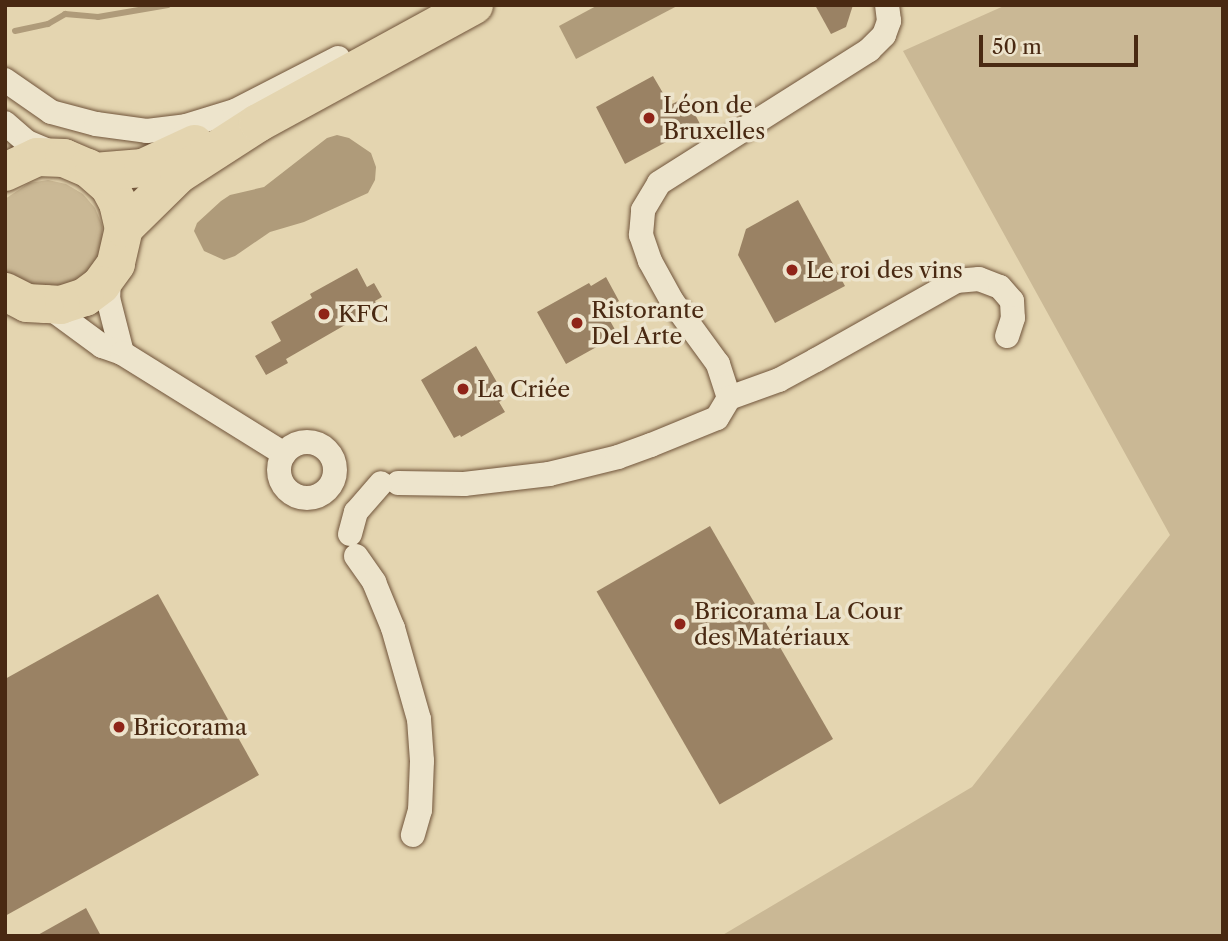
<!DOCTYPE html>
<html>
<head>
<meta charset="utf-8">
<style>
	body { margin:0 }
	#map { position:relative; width:1228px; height:941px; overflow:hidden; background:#e4d5b0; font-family:"Libre Caslon Text",serif }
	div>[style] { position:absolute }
	.green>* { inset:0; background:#cab895 }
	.water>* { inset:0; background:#af9b7a }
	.stream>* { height:6px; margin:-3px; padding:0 3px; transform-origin:3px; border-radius:3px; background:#af9b7a }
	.building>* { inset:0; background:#9a8264; transform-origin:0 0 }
	.roads { filter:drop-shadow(0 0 2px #70543a) drop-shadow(0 0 2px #70543a) }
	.street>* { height:24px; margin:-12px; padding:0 12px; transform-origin:12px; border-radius:12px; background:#ede4cc }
	.street>.ring { margin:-12px; padding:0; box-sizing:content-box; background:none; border:24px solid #ede4cc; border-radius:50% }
	.primary>* { height:38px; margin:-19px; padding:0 19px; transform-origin:19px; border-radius:19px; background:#e4d5b0 }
	.dots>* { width:19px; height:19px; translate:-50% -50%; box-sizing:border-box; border:4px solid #ede4cc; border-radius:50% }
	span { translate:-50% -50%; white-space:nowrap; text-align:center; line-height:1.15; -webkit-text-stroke:7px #ede4cc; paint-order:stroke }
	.poi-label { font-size:23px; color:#492912 }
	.left { translate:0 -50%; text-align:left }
	.frame { position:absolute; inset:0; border:7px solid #492912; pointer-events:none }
	.scale { position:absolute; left:979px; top:35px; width:159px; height:32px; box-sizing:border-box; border:4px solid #492912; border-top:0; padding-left:9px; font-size:21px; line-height:24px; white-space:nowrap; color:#492912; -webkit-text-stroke:5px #ede4cc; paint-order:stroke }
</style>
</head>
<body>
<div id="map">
	<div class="green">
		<i style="clip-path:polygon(1006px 5px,1223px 5px,1223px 936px,721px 936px,972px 787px,1170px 535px,903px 51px)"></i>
		<i style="clip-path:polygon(48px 180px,66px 184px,83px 194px,95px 208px,102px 225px,103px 244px,98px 261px,87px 276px,55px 293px,5px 276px,5px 199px,29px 183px)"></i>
	</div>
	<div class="water">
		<i style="clip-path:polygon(598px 5px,679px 5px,576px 59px,559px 26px)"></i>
		<i style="clip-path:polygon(337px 135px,349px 138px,371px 153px,376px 167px,375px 180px,368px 193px,304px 222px,270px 232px,235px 256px,224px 260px,204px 251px,194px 231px,197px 223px,221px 201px,230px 195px,264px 187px,327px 138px)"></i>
	</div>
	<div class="stream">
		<i style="left:15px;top:31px;width:34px;rotate:-12deg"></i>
		<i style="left:48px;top:24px;width:20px;rotate:-30deg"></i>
		<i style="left:65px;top:14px;width:33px;rotate:5deg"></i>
		<i style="left:98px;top:17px;width:71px;rotate:-9.7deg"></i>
	</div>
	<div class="building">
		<i style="clip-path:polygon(815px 5px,853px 5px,846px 27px,831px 34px)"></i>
		<i style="clip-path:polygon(653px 76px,670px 105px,686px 97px,700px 124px,625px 164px,596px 107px)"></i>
		<i style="clip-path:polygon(798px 200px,845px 286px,775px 323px,738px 255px,746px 229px)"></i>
		<i style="clip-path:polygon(357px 268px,367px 287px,374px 283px,382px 297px,375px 301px,378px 306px,286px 359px,288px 363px,266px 375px,255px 356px,281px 341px,271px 322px,312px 298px,310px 294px)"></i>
		<i style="clip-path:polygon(606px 277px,619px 301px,604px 310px,618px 335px,566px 364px,537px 312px,589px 283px,591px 286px)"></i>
		<i style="clip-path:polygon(476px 346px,506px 398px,499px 402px,505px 412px,461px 437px,460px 435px,454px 438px,421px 380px)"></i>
		<i style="left:710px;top:526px;width:246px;height:131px;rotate:60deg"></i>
		<i style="clip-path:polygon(158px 594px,259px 775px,5px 916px,5px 679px)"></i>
		<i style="clip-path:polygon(86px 908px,101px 936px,36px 936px)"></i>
	</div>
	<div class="roads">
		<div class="street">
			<i style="left:5px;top:80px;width:56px;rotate:34.8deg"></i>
			<i style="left:51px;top:112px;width:47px;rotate:14.9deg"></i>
			<i style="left:96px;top:124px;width:51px;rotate:7.8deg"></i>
			<i style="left:147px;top:131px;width:39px;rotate:-7deg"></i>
			<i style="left:186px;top:126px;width:51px;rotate:-17deg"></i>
			<i style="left:235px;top:111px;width:116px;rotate:-27.2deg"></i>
			<i style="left:5px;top:123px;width:29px;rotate:41deg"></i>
			<i style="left:27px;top:142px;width:33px;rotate:23deg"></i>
			<i style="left:109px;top:275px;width:23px;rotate:92deg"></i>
			<i style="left:108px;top:298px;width:57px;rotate:75.7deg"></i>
			<i style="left:45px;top:304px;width:71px;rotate:36.4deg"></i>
			<i style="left:102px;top:346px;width:21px;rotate:19deg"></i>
			<i style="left:122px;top:353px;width:191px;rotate:31.9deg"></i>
			<i style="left:729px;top:398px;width:36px;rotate:-108deg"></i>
			<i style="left:718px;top:364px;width:78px;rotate:-126.1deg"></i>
			<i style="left:672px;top:301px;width:46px;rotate:-118.8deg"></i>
			<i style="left:650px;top:261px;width:28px;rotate:-109deg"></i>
			<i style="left:641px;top:235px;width:25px;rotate:-85deg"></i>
			<i style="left:643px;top:210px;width:31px;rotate:-59deg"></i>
			<i style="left:659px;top:183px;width:249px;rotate:-32.3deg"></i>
			<i style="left:869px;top:50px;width:21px;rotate:-45deg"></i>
			<i style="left:884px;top:35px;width:15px;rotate:-70deg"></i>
			<i style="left:889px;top:21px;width:16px;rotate:-97deg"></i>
			<i class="ring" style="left:279px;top:442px;width:32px;height:32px"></i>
			<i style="left:398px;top:483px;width:66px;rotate:0.9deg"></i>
			<i style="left:464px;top:484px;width:86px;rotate:-6.7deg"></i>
			<i style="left:549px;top:474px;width:71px;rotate:-13.8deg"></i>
			<i style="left:618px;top:457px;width:35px;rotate:-20deg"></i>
			<i style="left:651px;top:445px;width:71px;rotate:-22.2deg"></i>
			<i style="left:717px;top:418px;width:23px;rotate:-59deg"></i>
			<i style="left:729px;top:398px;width:53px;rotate:-19.8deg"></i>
			<i style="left:779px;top:380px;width:42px;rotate:-28.4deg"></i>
			<i style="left:816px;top:360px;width:161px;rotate:-29.4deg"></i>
			<i style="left:956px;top:281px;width:23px;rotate:-5deg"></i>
			<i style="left:979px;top:279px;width:22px;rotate:21deg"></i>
			<i style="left:1000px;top:287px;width:18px;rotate:49deg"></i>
			<i style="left:1012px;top:301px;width:17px;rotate:87deg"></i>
			<i style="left:1013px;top:318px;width:19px;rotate:108deg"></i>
			<i style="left:350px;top:534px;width:23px;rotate:-75deg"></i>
			<i style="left:356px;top:512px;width:38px;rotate:-49deg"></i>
			<i style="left:356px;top:556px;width:32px;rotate:55deg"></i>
			<i style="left:374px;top:582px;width:50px;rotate:67.6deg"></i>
			<i style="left:393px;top:628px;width:95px;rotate:74.1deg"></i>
			<i style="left:419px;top:719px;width:42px;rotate:85.9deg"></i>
			<i style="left:422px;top:761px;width:49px;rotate:92.3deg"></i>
			<i style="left:420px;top:810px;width:26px;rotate:106deg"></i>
		</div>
		<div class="primary">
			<i style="left:5px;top:172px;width:35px;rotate:-25deg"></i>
			<i style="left:37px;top:157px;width:27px;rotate:2deg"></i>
			<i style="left:64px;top:158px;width:26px;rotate:23deg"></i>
			<i style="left:88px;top:168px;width:28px;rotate:41deg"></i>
			<i style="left:109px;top:186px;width:19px;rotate:62deg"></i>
			<i style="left:118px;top:203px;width:26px;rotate:77deg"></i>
			<i style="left:124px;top:228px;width:37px;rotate:103deg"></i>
			<i style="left:116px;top:264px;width:26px;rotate:126deg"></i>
			<i style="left:101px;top:285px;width:20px;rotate:143deg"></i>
			<i style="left:85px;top:297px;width:25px;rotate:162deg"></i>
			<i style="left:61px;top:305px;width:16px;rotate:-176deg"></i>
			<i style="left:45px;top:304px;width:18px;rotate:-177deg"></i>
			<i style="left:27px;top:303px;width:25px;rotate:-153deg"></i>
			<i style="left:94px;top:172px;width:49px;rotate:-4.7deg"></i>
			<i style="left:143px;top:168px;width:57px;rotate:-24.8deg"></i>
			<i style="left:124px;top:228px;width:77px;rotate:-44.5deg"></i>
			<i style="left:179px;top:174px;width:94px;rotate:-32.8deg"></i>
			<i style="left:258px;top:123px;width:246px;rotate:-28.6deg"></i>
		</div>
	</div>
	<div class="dots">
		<i style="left:649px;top:118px;background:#8f2418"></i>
		<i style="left:792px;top:270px;background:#8f2418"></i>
		<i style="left:324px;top:314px;background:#8f2418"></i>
		<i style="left:577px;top:323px;background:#8f2418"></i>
		<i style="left:463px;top:389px;background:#8f2418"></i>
		<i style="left:680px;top:624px;background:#8f2418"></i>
		<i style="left:119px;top:727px;background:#8f2418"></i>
	</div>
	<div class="poi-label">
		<span class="left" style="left:663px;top:118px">Léon de<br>Bruxelles</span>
		<span class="left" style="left:806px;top:270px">Le roi des vins</span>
		<span class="left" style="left:591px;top:323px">Ristorante<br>Del Arte</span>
		<span class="left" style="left:338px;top:314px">KFC</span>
		<span class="left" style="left:477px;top:389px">La Criée</span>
		<span class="left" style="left:694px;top:624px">Bricorama La Cour<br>des Matériaux</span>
		<span class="left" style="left:133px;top:727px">Bricorama</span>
	</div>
	<div class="frame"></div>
	<div class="scale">50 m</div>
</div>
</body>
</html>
